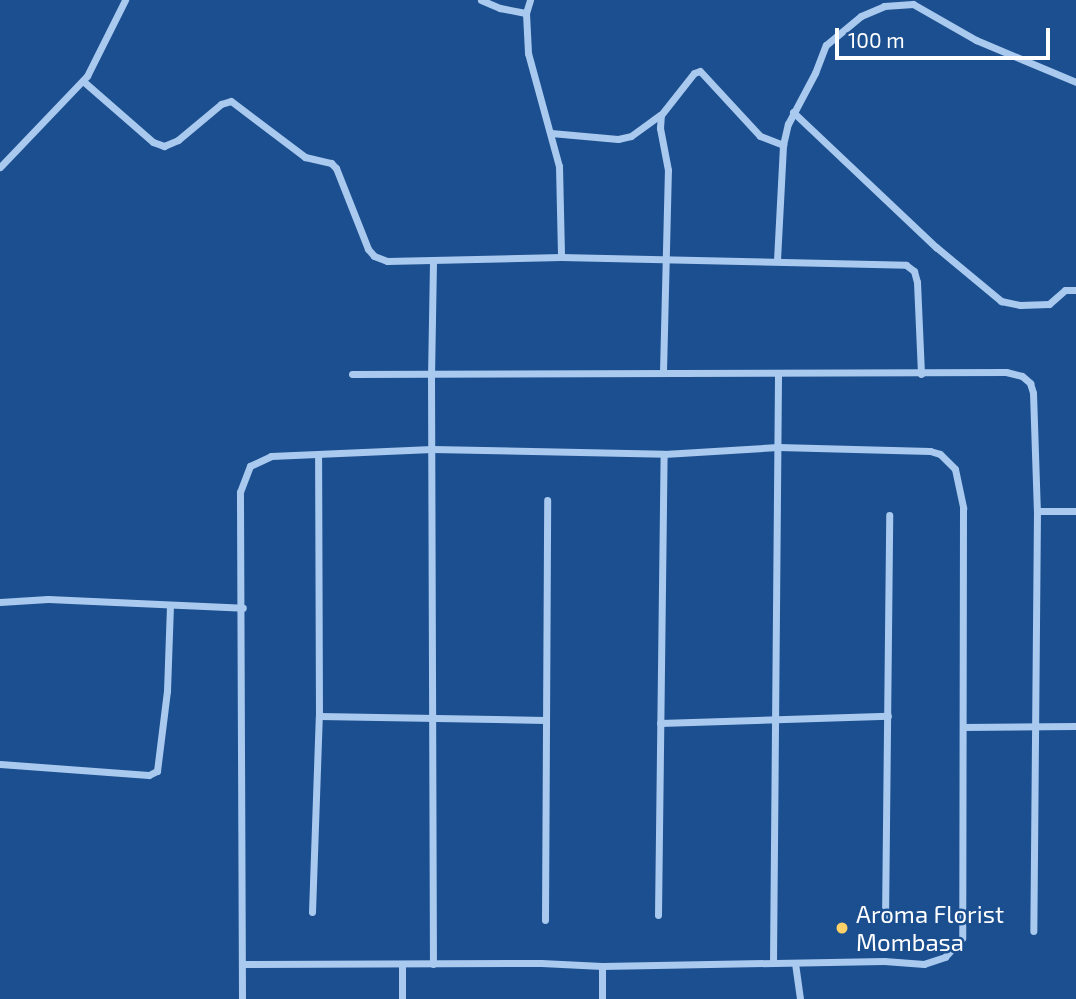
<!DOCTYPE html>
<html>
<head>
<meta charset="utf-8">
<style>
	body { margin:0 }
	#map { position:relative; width:1076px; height:999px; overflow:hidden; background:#1b4f8f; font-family:"Exo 2",sans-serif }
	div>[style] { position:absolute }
	.street>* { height:7px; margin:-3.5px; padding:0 3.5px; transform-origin:3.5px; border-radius:3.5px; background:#a9c9ee }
	.dots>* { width:19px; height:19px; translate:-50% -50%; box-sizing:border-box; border:4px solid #1b4f8f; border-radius:50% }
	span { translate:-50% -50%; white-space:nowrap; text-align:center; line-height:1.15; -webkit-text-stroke:5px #1b4f8f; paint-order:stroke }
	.poi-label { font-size:24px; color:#fff }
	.left { translate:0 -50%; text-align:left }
	.scale { position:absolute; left:835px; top:28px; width:215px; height:32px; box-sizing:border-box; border:4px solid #fff; border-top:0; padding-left:9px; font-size:21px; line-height:24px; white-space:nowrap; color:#fff; -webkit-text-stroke:5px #1b4f8f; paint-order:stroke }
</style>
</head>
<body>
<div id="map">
	<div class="street">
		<i style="left:481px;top:0;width:21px;rotate:23deg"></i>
		<i style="left:500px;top:8px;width:26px;rotate:11deg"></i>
		<i style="left:530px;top:0;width:14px;rotate:107deg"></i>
		<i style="left:526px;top:13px;width:40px;rotate:87.1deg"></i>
		<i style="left:528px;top:53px;width:117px;rotate:74.7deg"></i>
		<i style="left:559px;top:166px;width:91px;rotate:88.7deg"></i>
		<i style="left:83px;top:81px;width:93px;rotate:41.1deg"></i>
		<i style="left:153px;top:142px;width:12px;rotate:20deg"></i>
		<i style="left:164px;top:146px;width:15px;rotate:-23deg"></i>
		<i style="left:178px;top:140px;width:56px;rotate:-39.9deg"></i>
		<i style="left:221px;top:104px;width:10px;rotate:-17deg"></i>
		<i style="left:231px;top:101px;width:93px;rotate:37.1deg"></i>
		<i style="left:305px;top:157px;width:27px;rotate:13deg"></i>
		<i style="left:331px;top:163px;width:7px;rotate:45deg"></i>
		<i style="left:336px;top:168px;width:87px;rotate:68.4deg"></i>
		<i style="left:368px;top:249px;width:9px;rotate:49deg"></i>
		<i style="left:374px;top:256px;width:14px;rotate:21deg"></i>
		<i style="left:387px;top:261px;width:174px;rotate:-1.3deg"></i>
		<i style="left:561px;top:257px;width:345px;rotate:1.3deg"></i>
		<i style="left:906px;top:265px;width:10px;rotate:37deg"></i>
		<i style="left:914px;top:271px;width:11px;rotate:75deg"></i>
		<i style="left:917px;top:282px;width:92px;rotate:87.5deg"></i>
		<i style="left:793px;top:112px;width:197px;rotate:43.4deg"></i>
		<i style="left:936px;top:247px;width:85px;rotate:39.7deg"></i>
		<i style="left:1001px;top:301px;width:19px;rotate:12deg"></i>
		<i style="left:1020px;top:305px;width:29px;rotate:-2deg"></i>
		<i style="left:1049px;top:304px;width:21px;rotate:-41deg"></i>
		<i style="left:1065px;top:290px;width:11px"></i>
		<i style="left:551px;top:133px;width:67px;rotate:5.1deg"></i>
		<i style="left:618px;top:139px;width:13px;rotate:-13deg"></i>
		<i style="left:631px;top:136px;width:36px;rotate:-36deg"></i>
		<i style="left:0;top:167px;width:126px;rotate:-46.3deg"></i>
		<i style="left:87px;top:76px;width:85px;rotate:-63.4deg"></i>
		<i style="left:777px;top:260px;width:115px;rotate:-87deg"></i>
		<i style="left:783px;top:145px;width:22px;rotate:-77deg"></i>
		<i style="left:788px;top:124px;width:58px;rotate:-62.1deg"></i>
		<i style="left:815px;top:73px;width:30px;rotate:-69deg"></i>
		<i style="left:826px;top:45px;width:45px;rotate:-39.6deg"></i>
		<i style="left:861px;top:16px;width:25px;rotate:-23deg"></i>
		<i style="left:884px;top:6px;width:29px;rotate:-4deg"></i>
		<i style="left:913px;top:4px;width:73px;rotate:29.7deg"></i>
		<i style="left:976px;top:40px;width:108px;rotate:22.8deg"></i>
		<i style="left:433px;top:262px;width:111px;rotate:91deg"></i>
		<i style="left:431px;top:373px;width:591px;rotate:89.81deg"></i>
		<i style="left:663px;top:372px;width:202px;rotate:-88.6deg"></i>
		<i style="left:668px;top:170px;width:43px;rotate:-100.8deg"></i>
		<i style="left:660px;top:128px;width:13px;rotate:-86deg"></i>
		<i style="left:661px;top:115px;width:53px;rotate:-51.8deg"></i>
		<i style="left:694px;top:73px;width:6px;rotate:-18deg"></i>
		<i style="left:700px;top:71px;width:88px;rotate:47.3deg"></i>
		<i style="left:760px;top:136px;width:25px;rotate:21deg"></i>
		<i style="left:352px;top:374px;width:654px;rotate:-0.18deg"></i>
		<i style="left:1006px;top:372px;width:16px;rotate:14deg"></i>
		<i style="left:1022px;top:376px;width:11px;rotate:41deg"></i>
		<i style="left:1030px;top:383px;width:10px;rotate:73deg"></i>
		<i style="left:1033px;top:393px;width:118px;rotate:88.1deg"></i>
		<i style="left:1037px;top:511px;width:420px;rotate:90.5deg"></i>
		<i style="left:1037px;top:511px;width:39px"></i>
		<i style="left:0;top:602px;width:48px;rotate:-3.6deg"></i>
		<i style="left:48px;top:599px;width:195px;rotate:2.6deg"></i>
		<i style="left:319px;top:716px;width:226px;rotate:1deg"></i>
		<i style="left:660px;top:723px;width:228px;rotate:-1.8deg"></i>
		<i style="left:963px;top:727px;width:113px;rotate:-0.5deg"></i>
		<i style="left:0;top:764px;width:149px;rotate:4.2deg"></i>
		<i style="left:149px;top:775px;width:9px;rotate:-27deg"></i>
		<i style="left:157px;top:771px;width:81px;rotate:-82.9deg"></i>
		<i style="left:167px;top:691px;width:84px;rotate:-88deg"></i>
		<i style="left:312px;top:912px;width:196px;rotate:-88deg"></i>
		<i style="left:319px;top:716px;width:261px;rotate:-90.2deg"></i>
		<i style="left:658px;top:915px;width:461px;rotate:-89.3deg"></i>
		<i style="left:545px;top:920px;width:420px;rotate:-89.7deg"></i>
		<i style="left:885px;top:921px;width:406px;rotate:-89.4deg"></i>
		<i style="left:773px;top:962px;width:588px;rotate:-89.51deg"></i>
		<i style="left:795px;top:963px;width:36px;rotate:82deg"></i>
		<i style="left:402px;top:966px;width:33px;rotate:90deg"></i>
		<i style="left:602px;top:966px;width:33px;rotate:90deg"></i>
		<i style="left:242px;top:999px;width:507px;rotate:-90.23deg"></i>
		<i style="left:240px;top:492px;width:28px;rotate:-69deg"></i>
		<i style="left:250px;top:466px;width:23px;rotate:-25deg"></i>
		<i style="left:271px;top:456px;width:161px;rotate:-2.5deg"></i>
		<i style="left:432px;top:449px;width:232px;rotate:1.2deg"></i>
		<i style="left:664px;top:454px;width:114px;rotate:-3.5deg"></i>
		<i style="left:778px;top:447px;width:152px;rotate:1.5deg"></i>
		<i style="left:930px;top:451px;width:10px;rotate:17deg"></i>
		<i style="left:940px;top:454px;width:21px;rotate:45deg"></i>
		<i style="left:955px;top:469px;width:40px;rotate:78deg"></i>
		<i style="left:963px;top:508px;width:430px;rotate:90.1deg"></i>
		<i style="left:962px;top:938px;width:25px;rotate:132deg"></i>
		<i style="left:945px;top:957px;width:22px;rotate:162deg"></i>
		<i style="left:924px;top:964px;width:40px;rotate:-175.7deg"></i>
		<i style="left:884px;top:961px;width:282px;rotate:179deg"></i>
		<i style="left:602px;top:966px;width:61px;rotate:-177.2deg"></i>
		<i style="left:541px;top:963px;width:298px;rotate:179.8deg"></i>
	</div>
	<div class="dots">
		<i style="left:842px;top:928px;background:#ffd166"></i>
	</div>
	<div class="poi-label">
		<span class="left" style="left:856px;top:928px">Aroma Florist<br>Mombasa</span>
	</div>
	<div class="scale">100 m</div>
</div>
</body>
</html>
